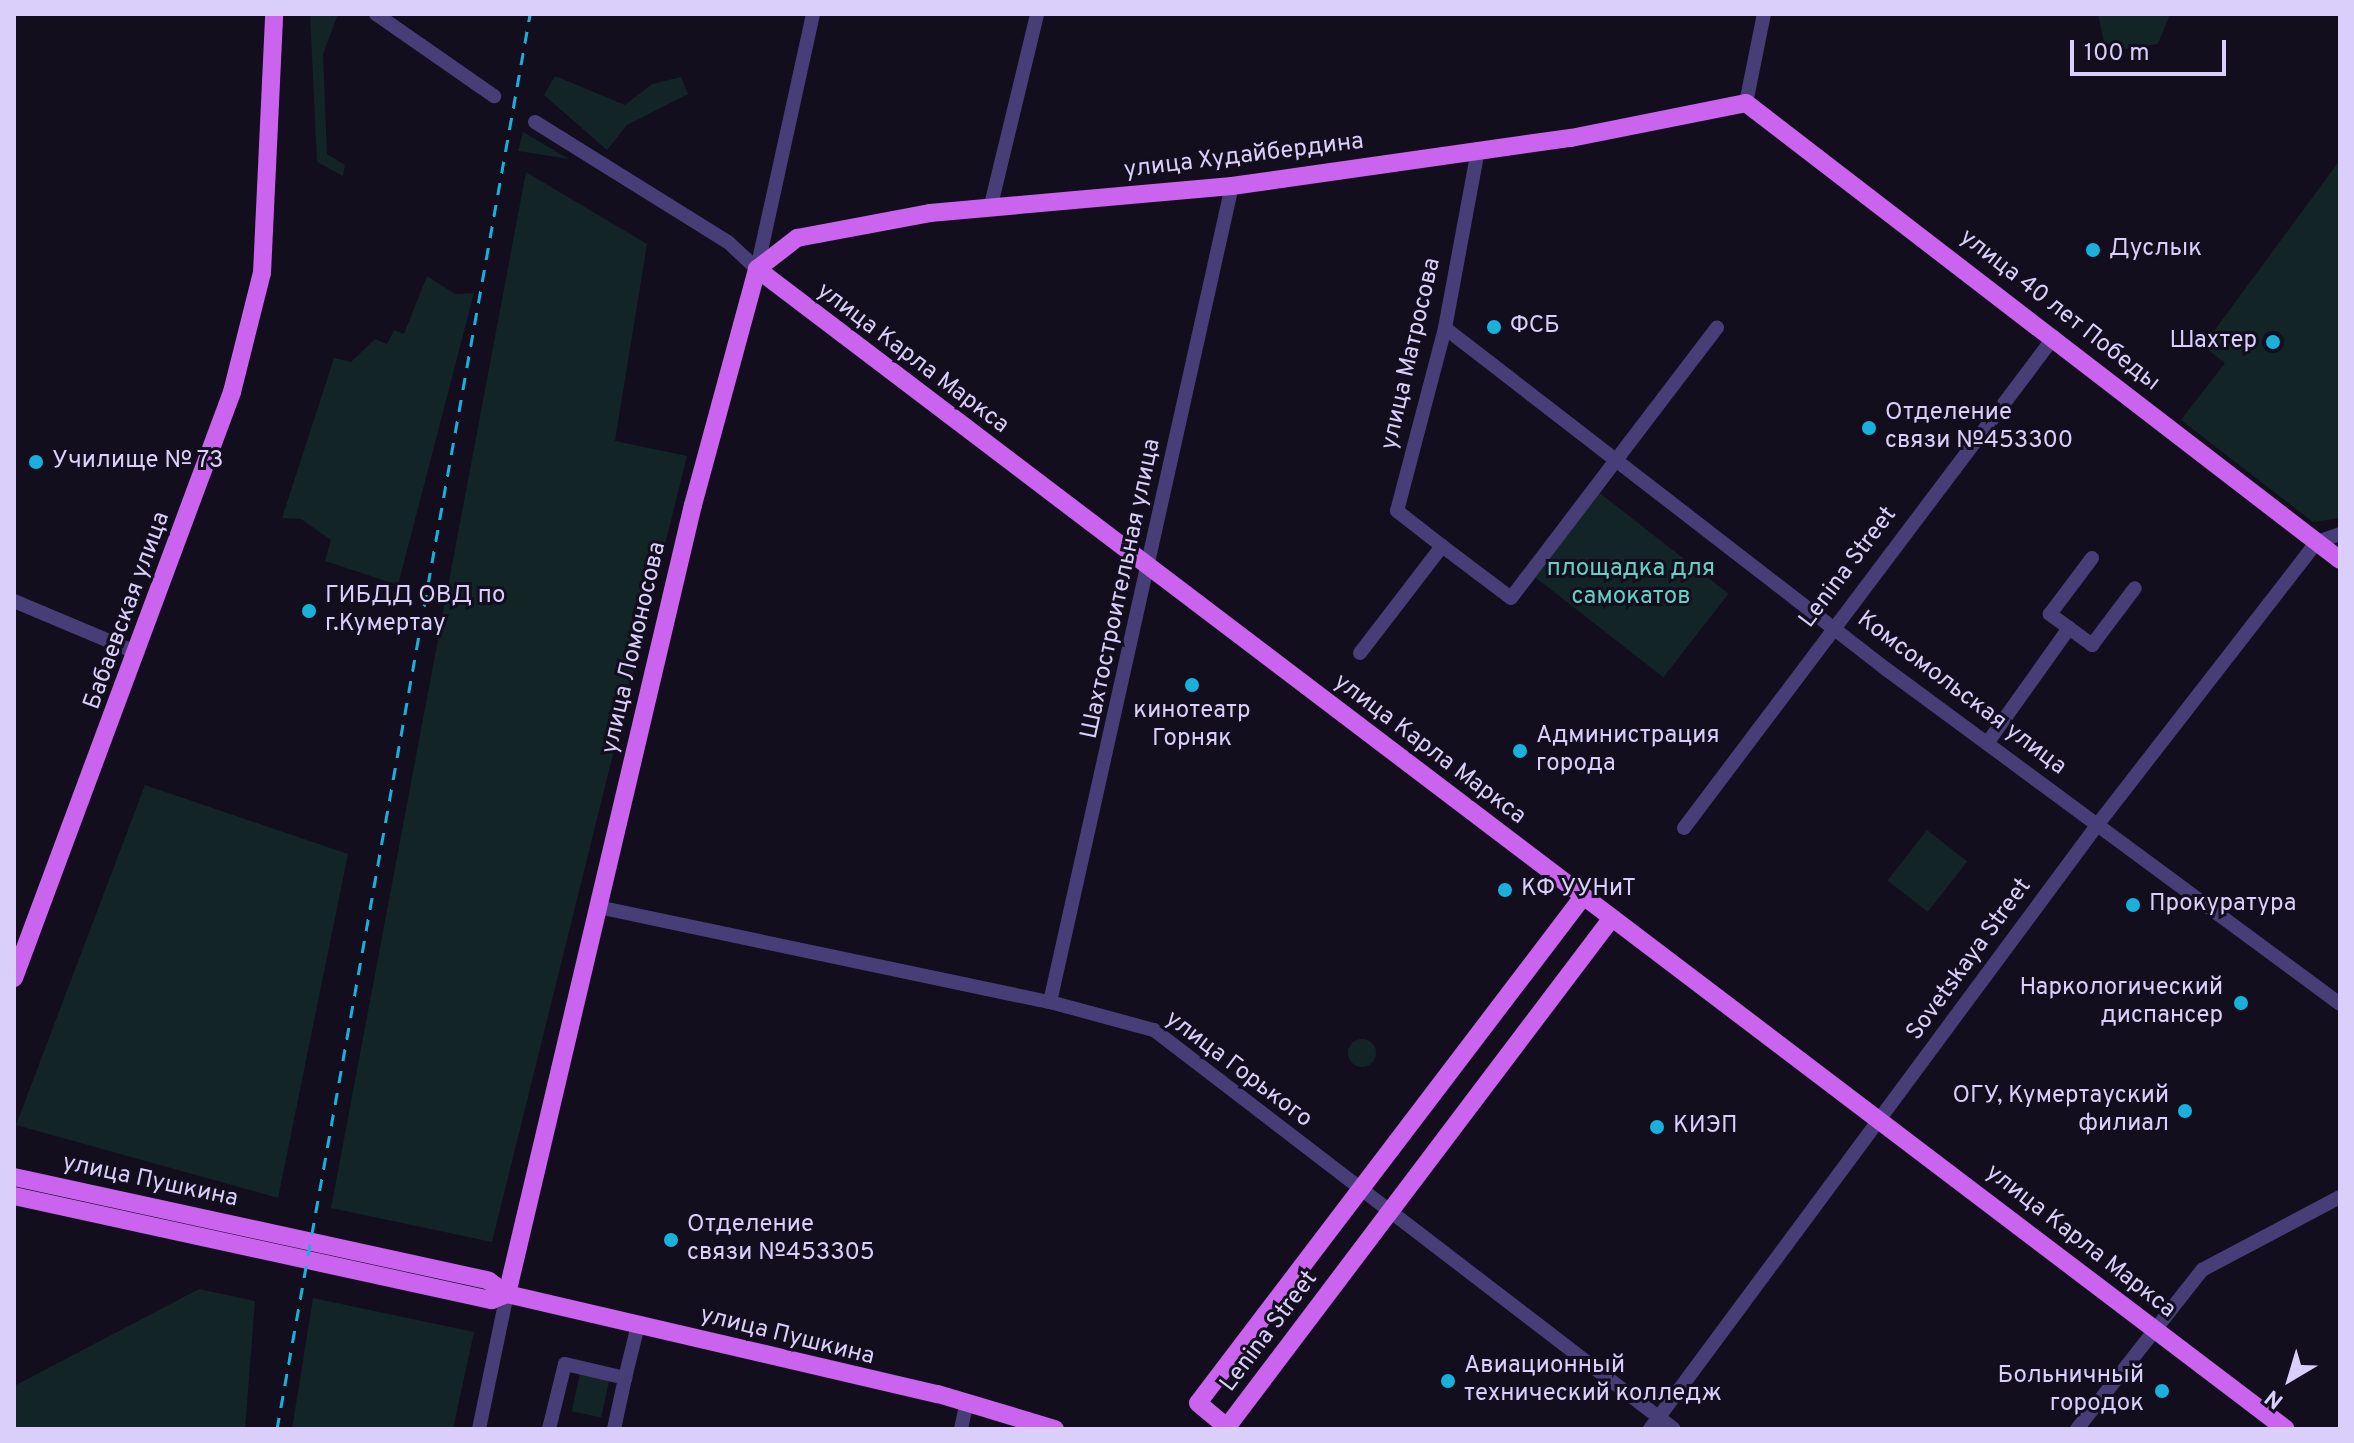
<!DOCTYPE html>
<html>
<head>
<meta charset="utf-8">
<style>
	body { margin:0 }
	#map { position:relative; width:2354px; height:1443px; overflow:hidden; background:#120e1d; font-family:Overpass,sans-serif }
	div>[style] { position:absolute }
	.green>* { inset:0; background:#122426; transform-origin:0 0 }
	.round { border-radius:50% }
	.minor>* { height:14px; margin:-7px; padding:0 7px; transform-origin:7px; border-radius:7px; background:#473e77 }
	.major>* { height:18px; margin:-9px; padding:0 9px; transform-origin:9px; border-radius:9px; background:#ca63ed }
	.rail>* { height:3px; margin-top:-1.5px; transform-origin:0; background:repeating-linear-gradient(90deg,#19b1dc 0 12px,transparent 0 22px) }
	.dots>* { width:22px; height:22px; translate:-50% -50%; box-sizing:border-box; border:4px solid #120e1d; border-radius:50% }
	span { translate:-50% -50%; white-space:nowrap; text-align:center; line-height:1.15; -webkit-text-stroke:6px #120e1d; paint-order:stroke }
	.street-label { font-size:24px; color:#d9cffa }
	.poi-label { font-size:24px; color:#d9cffa }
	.left { translate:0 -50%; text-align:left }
	.right { translate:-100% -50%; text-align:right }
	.park-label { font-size:24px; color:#64d0c3 }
	.frame { position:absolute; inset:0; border:16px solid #d9cffa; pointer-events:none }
	.north { position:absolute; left:2250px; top:1339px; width:80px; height:80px; -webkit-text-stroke:6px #120e1d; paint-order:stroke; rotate:218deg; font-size:22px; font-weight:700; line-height:32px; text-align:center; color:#d9cffa }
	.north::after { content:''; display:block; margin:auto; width:28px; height:36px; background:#d9cffa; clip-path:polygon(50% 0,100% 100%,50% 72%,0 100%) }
	.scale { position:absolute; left:2070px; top:40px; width:156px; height:36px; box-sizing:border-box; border:4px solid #d9cffa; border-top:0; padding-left:10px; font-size:24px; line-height:28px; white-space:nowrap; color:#d9cffa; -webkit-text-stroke:6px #120e1d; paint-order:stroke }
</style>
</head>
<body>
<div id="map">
	<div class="green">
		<i style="clip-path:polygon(310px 14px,338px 14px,323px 54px,327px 154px,345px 165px,343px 176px,317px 162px)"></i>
		<i style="clip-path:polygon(2098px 14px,2170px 14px,2158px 44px,2106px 52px)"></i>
		<i style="clip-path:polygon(555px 76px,625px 105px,652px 84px,681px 77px,688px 94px,627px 125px,607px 150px,544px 95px)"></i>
		<i style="clip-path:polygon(523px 132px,569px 159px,518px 151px)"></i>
		<i style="clip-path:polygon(2340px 160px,2340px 518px,2313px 522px,2181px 420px,2225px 363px,2203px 346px)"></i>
		<i style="clip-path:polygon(526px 172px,647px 244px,615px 441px,687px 456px,492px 1242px,331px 1208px)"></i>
		<i style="clip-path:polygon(427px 276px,455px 294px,474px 293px,398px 585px,325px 561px,331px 540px,301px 519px,282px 518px,334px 358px,351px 362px,375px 339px,387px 344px,394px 330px,404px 334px)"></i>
		<i style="left:1597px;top:491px;width:167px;height:106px;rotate:38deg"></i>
		<i style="clip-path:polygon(145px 785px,348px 854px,278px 1198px,16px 1125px)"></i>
		<i style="left:1927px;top:830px;width:51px;height:64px;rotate:38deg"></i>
		<i class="round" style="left:1348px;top:1039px;width:28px;height:28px"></i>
		<i style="clip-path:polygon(199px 1289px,255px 1301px,245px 1429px,14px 1429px,14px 1386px)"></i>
		<i style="clip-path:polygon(313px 1298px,474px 1332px,453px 1429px,292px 1429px)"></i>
		<i style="left:580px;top:1373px;width:30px;height:39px;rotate:12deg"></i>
	</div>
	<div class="minor">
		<i style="left:376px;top:14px;width:144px;rotate:34.8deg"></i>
		<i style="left:1746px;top:103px;width:91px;rotate:-78.6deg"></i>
		<i style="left:535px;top:122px;width:227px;rotate:31.9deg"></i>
		<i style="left:728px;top:242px;width:40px;rotate:43deg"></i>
		<i style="left:990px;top:209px;width:201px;rotate:-76.4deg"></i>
		<i style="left:757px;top:269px;width:261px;rotate:-77.6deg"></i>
		<i style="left:1445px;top:328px;width:557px;rotate:37.71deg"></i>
		<i style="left:1886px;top:669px;width:564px;rotate:36.42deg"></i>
		<i style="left:1442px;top:546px;width:86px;rotate:37deg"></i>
		<i style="left:1511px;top:598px;width:340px;rotate:-52.7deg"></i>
		<i style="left:14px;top:601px;width:134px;rotate:22.8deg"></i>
		<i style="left:2069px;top:628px;width:24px;rotate:-144deg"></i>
		<i style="left:2050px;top:614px;width:70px;rotate:-53.1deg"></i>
		<i style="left:1360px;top:653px;width:135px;rotate:-52.5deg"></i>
		<i style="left:1442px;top:546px;width:57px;rotate:-142.1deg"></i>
		<i style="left:1397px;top:511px;width:189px;rotate:-75.3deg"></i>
		<i style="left:1445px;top:328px;width:181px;rotate:-79.5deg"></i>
		<i style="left:1988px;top:742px;width:140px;rotate:-54.6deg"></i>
		<i style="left:2069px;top:628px;width:29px;rotate:36deg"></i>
		<i style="left:2092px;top:645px;width:71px;rotate:-53deg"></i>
		<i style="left:1684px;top:828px;width:615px;rotate:-53deg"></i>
		<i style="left:598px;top:907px;width:462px;rotate:11.9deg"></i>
		<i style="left:1050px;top:1002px;width:108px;rotate:15.1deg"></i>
		<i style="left:1154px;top:1030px;width:655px;rotate:37.5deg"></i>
		<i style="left:1050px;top:1002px;width:836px;rotate:-77.43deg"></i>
		<i style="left:479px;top:1429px;width:138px;rotate:-78.3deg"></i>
		<i style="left:549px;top:1429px;width:67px;rotate:-76.2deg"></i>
		<i style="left:565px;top:1364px;width:62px;rotate:13.1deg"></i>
		<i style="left:625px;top:1378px;width:55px;rotate:-76.2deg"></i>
		<i style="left:614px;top:1429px;width:52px;rotate:-77.8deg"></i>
		<i style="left:961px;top:1429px;width:25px;rotate:-78deg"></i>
		<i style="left:1650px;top:1429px;width:753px;rotate:-53.48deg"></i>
		<i style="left:2098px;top:824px;width:357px;rotate:-52.2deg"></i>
		<i style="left:2317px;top:542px;width:24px;rotate:-19deg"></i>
		<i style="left:2077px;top:1429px;width:202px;rotate:-51.8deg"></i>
		<i style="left:2202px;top:1270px;width:156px;rotate:-27.9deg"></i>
	</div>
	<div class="major">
		<i style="left:757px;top:269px;width:1919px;rotate:37.19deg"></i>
		<i style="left:757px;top:269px;width:51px;rotate:-37.8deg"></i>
		<i style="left:797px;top:238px;width:135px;rotate:-10.6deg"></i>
		<i style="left:930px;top:213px;width:303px;rotate:-5.1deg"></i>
		<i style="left:1232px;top:186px;width:342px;rotate:-8.1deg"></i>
		<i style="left:1571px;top:138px;width:178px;rotate:-11.3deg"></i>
		<i style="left:1746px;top:103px;width:749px;rotate:37.57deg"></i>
		<i style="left:1582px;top:898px;width:634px;rotate:127.25deg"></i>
		<i style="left:1198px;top:1403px;width:38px;rotate:40deg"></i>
		<i style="left:1227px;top:1427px;width:637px;rotate:-52.91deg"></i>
		<i style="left:14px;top:978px;width:625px;rotate:-69.59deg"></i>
		<i style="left:232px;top:392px;width:123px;rotate:-75.9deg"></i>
		<i style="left:262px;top:273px;width:259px;rotate:-87.3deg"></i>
		<i style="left:14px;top:1177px;width:486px;rotate:12.3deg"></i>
		<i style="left:489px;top:1281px;width:22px;rotate:36deg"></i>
		<i style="left:507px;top:1294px;width:442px;rotate:13.1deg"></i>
		<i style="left:938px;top:1394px;width:122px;rotate:16.7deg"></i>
		<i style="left:14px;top:1196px;width:489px;rotate:12.3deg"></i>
		<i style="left:492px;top:1300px;width:16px;rotate:-22deg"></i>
		<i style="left:507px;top:1294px;width:811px;rotate:-76.74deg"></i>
		<i style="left:693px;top:505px;width:245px;rotate:-74.8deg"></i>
	</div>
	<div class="rail">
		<i style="left:277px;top:1429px;width:1437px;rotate:-79.86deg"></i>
	</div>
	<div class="dots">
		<i style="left:2093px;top:250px;background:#19b1dc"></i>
		<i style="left:1494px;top:327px;background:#19b1dc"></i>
		<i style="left:2273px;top:342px;background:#19b1dc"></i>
		<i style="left:1869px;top:428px;background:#19b1dc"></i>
		<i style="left:36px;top:462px;background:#19b1dc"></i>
		<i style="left:309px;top:611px;background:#19b1dc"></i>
		<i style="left:1192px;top:685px;background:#19b1dc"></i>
		<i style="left:1520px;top:751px;background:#19b1dc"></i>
		<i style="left:1505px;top:890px;background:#19b1dc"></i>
		<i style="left:2133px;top:905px;background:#19b1dc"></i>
		<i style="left:2241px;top:1003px;background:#19b1dc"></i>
		<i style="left:2185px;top:1111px;background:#19b1dc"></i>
		<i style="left:1657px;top:1127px;background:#19b1dc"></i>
		<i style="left:671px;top:1240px;background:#19b1dc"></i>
		<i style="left:1448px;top:1381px;background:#19b1dc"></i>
		<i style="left:2162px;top:1391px;background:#19b1dc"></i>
	</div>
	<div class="street-label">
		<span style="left:1244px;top:157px;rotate:-7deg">улица Худайбердина</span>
		<span style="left:2059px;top:311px;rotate:38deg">улица 40 лет Победы</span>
		<span style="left:1412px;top:354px;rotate:-77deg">улица Матросова</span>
		<span style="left:912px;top:359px;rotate:37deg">улица Карла Маркса</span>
		<span style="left:1849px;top:568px;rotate:-53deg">Lenina Street</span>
		<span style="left:1122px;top:589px;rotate:-78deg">Шахтостроительная улица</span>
		<span style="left:128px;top:611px;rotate:-70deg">Бабаевская улица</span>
		<span style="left:635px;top:648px;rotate:-77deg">улица Ломоносова</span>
		<span style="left:1961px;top:694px;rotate:37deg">Комсомольская улица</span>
		<span style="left:1429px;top:750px;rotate:37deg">улица Карла Маркса</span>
		<span style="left:1970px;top:960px;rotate:-54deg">Sovetskaya Street</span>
		<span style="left:1238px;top:1070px;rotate:37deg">улица Горького</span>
		<span style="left:150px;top:1182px;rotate:12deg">улица Пушкина</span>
		<span style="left:2080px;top:1242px;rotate:38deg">улица Карла Маркса</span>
		<span style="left:1270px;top:1332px;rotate:-53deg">Lenina Street</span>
		<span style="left:787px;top:1337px;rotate:14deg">улица Пушкина</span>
	</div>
	<div class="poi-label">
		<span class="left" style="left:2109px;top:250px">Дуслык</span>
		<span class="left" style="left:1510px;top:327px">ФСБ</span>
		<span class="right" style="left:2257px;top:342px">Шахтер</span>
		<span class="left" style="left:1885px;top:428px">Отделение<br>связи №453300</span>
		<span class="left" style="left:52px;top:462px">Училище № 73</span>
		<span class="left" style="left:325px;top:611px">ГИБДД ОВД по<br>г.Кумертау</span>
		<span style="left:1192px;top:726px">кинотеатр<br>Горняк</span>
		<span class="left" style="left:1536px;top:751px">Администрация<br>города</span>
		<span class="left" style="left:1521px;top:890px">КФ УУНиТ</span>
		<span class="left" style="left:2149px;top:905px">Прокуратура</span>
		<span class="right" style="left:2223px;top:1003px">Наркологический<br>диспансер</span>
		<span class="right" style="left:2169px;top:1111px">ОГУ, Кумертауский<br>филиал</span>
		<span class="left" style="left:1673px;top:1127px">КИЭП</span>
		<span class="left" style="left:687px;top:1240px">Отделение<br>связи №453305</span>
		<span class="left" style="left:1464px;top:1381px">Авиационный<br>технический колледж</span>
		<span class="right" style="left:2144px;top:1391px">Больничный<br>городок</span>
	</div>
	<div class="park-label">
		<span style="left:1631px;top:584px">площадка для<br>самокатов</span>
	</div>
	<div class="frame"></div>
	<div class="north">N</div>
	<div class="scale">100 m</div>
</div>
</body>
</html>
